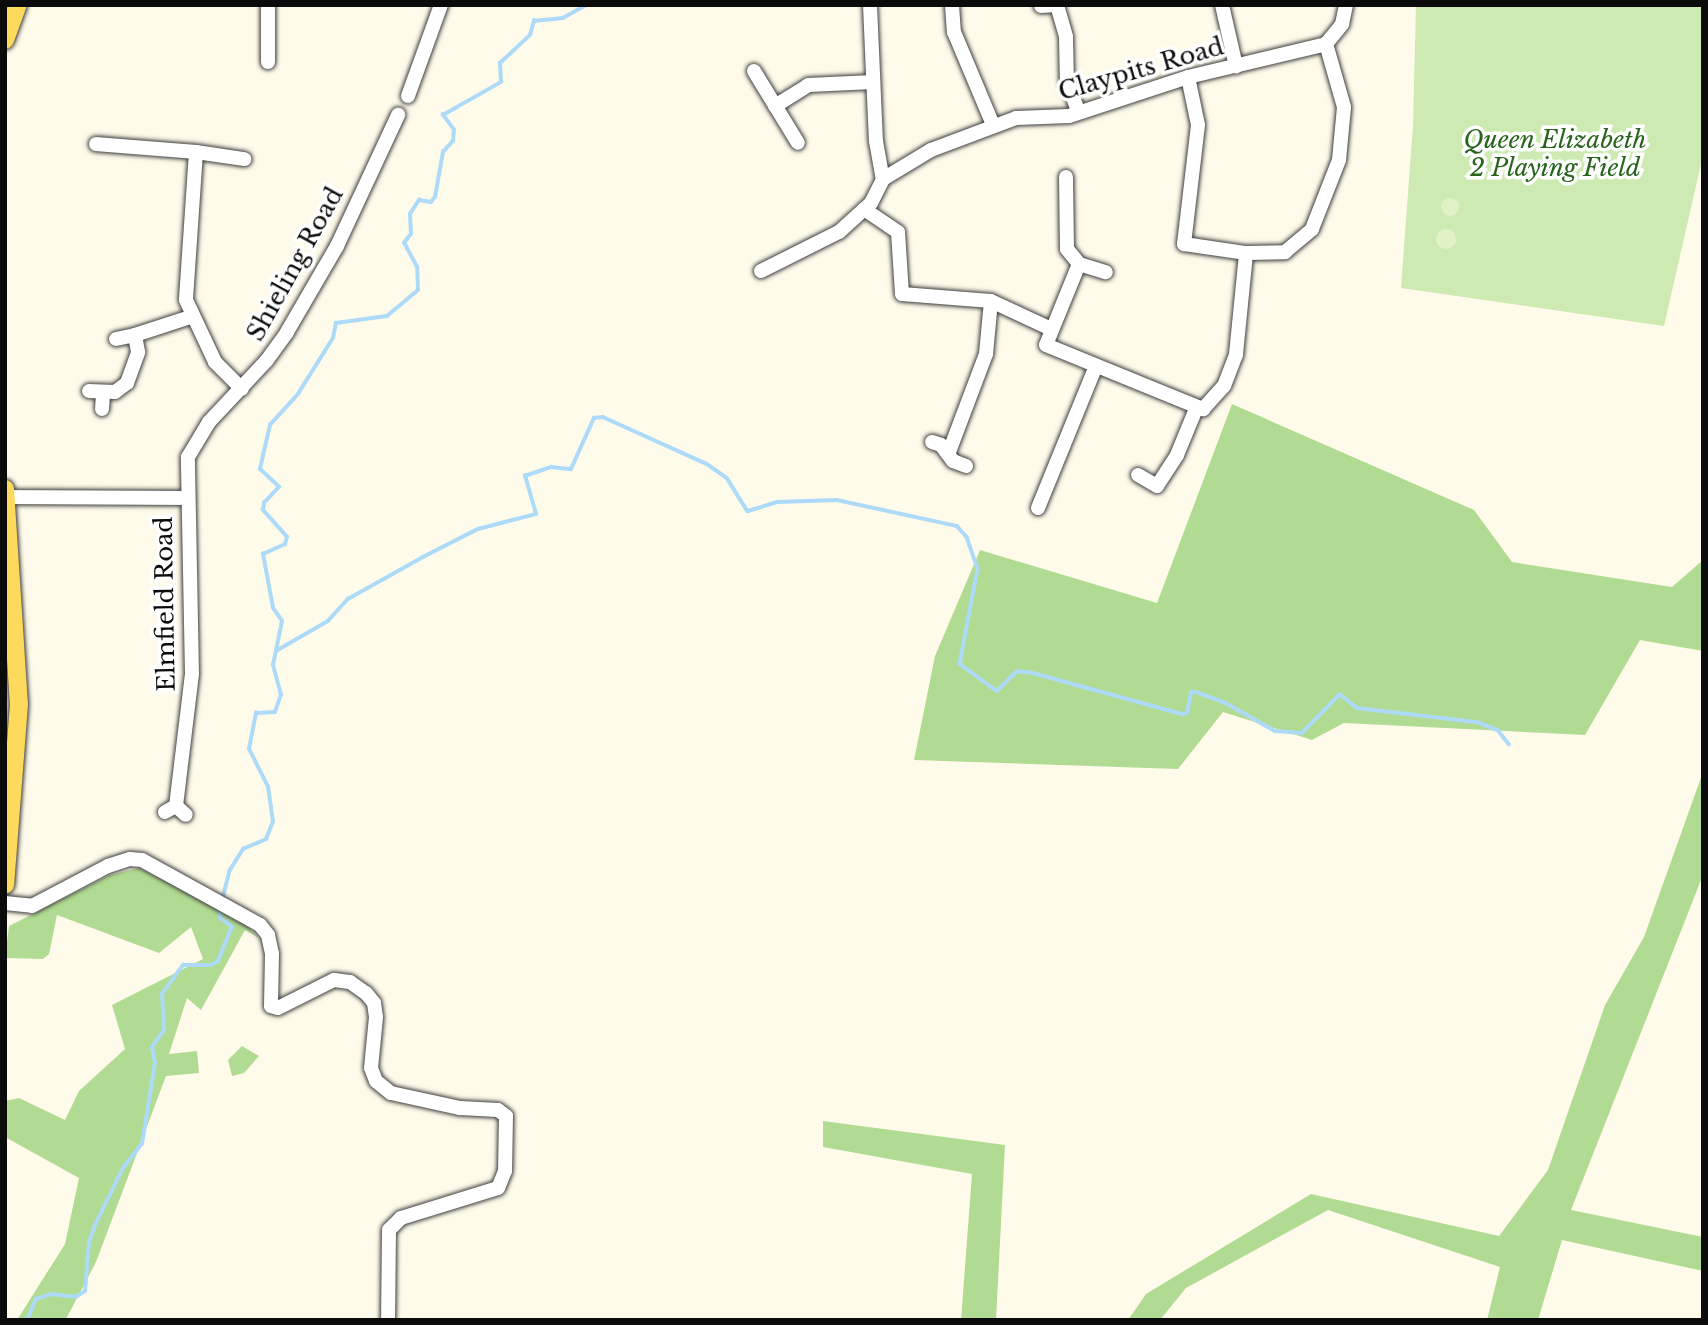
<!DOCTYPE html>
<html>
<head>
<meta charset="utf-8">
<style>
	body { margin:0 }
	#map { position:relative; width:1708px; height:1325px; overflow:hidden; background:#fffbea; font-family:"Libre Baskerville",serif }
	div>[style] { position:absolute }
	.green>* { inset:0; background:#ceeab3 }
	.forest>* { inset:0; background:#b1db92 }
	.pitch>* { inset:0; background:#e0f1c5 }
	.round { border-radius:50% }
	.stream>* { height:3.5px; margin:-1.75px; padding:0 1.75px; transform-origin:1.75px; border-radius:1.75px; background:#addaf8 }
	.roads { filter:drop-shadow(0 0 2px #3e3e3e) drop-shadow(0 0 2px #3e3e3e) }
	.minor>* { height:14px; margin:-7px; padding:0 7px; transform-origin:7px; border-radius:7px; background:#fff }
	.major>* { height:18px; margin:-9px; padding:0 9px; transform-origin:9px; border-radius:9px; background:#fdda5c }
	span { translate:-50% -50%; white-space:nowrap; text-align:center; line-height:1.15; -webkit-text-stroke:7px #fff; paint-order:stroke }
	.street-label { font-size:24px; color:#0b0b0b }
	.park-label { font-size:24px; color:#28641b; font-style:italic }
	.frame { position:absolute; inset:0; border:7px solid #0b0b0b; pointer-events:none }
</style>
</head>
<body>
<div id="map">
	<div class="green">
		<i style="clip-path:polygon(1416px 5px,1703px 5px,1703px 155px,1664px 326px,1401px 288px,1413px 125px)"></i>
	</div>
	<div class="forest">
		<i style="clip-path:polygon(1232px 404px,1474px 510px,1512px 562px,1672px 587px,1703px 560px,1703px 651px,1640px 640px,1585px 735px,1344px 723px,1312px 740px,1223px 712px,1178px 769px,914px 760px,935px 656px,980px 550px,1157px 603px)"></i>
		<i style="clip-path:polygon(1703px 772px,1703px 875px,1571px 1210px,1703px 1237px,1703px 1271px,1562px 1240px,1538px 1320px,1487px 1320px,1500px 1267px,1328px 1210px,1186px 1288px,1160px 1320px,1128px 1320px,1146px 1294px,1311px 1194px,1499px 1236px,1548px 1170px,1605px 1005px,1644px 937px)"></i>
		<i style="clip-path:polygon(139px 868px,237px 916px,259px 938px,245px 930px,201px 1010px,187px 998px,169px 1054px,197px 1051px,199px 1073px,166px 1076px,96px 1262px,66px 1319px,17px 1320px,65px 1244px,79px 1178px,5px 1137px,5px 1101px,19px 1098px,65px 1120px,79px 1091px,125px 1049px,112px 1005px,203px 959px,191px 927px,159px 953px,57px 915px,49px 954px,43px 959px,5px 958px,9px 926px,110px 875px)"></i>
		<i style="clip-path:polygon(242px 1046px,259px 1056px,244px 1073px,232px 1076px,228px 1060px)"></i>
		<i style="clip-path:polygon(823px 1121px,1005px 1145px,996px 1320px,961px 1320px,972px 1174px,823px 1147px)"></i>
	</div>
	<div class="pitch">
		<i class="round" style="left:1441px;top:198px;width:18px;height:18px"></i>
		<i class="round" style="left:1436px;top:229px;width:20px;height:20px"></i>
	</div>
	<div class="stream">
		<i style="left:276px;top:651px;width:60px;rotate:-30deg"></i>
		<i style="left:328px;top:621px;width:30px;rotate:-48deg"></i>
		<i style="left:348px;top:599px;width:86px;rotate:-29.2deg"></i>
		<i style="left:423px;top:557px;width:62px;rotate:-27deg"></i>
		<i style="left:478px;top:529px;width:60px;rotate:-14.5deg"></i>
		<i style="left:536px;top:514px;width:40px;rotate:-106deg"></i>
		<i style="left:525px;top:476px;width:28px;rotate:-19deg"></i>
		<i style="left:551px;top:467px;width:20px;rotate:6deg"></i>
		<i style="left:571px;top:469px;width:56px;rotate:-65.7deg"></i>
		<i style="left:594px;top:418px;width:9px;rotate:-6deg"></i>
		<i style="left:603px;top:417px;width:114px;rotate:24.3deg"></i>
		<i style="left:707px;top:464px;width:24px;rotate:35deg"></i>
		<i style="left:727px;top:478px;width:39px;rotate:58deg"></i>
		<i style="left:748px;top:511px;width:31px;rotate:-17deg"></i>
		<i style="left:778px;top:502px;width:59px;rotate:-1.9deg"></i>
		<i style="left:837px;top:500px;width:123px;rotate:12.2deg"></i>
		<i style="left:957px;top:526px;width:15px;rotate:48deg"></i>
		<i style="left:967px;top:537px;width:34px;rotate:71deg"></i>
		<i style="left:978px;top:569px;width:97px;rotate:100.7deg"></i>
		<i style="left:960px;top:664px;width:46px;rotate:36.1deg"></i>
		<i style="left:997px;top:691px;width:28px;rotate:-45deg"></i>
		<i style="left:1017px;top:671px;width:16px;rotate:7deg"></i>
		<i style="left:1033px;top:673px;width:155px;rotate:15.4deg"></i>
		<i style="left:1182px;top:714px;width:5px;rotate:-11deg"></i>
		<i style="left:1187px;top:713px;width:21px;rotate:-79deg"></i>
		<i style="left:1191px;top:692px;width:5px"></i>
		<i style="left:1196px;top:692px;width:32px;rotate:20deg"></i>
		<i style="left:1226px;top:703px;width:56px;rotate:29.7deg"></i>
		<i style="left:1275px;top:731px;width:27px;rotate:4deg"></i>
		<i style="left:1302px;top:733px;width:54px;rotate:-45.7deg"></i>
		<i style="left:1340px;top:694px;width:22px;rotate:39deg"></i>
		<i style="left:1357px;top:708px;width:121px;rotate:6.7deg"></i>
		<i style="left:1477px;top:722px;width:22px;rotate:21deg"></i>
		<i style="left:1498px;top:730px;width:18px;rotate:52deg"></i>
		<i style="left:222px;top:901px;width:32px;rotate:-76deg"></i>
		<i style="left:230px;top:870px;width:25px;rotate:-58deg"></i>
		<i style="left:243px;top:849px;width:25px;rotate:-23deg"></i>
		<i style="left:266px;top:839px;width:18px;rotate:-68deg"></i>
		<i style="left:273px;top:822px;width:35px;rotate:-98deg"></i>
		<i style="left:268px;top:787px;width:42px;rotate:-116.6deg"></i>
		<i style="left:249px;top:749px;width:37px;rotate:-79deg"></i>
		<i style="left:256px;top:713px;width:19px;rotate:-3deg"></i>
		<i style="left:275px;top:712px;width:18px;rotate:-71deg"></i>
		<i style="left:281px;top:695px;width:31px;rotate:-105deg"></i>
		<i style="left:273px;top:665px;width:45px;rotate:-78.4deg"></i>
		<i style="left:282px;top:621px;width:16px;rotate:-125deg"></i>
		<i style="left:273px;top:608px;width:55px;rotate:-100.5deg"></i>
		<i style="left:263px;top:554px;width:24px;rotate:-24deg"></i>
		<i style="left:285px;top:544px;width:7px;rotate:-74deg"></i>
		<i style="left:287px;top:537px;width:36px;rotate:-132deg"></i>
		<i style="left:263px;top:510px;width:7px;rotate:-82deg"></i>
		<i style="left:264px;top:503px;width:22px;rotate:-47deg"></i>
		<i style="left:279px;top:487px;width:26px;rotate:-137deg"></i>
		<i style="left:260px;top:469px;width:45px;rotate:-77.2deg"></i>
		<i style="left:270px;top:425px;width:42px;rotate:-47.9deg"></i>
		<i style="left:298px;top:394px;width:66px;rotate:-58deg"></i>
		<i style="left:333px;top:338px;width:15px;rotate:-79deg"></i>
		<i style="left:336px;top:323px;width:51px;rotate:-7.8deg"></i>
		<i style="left:387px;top:316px;width:40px;rotate:-40deg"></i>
		<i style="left:418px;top:290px;width:23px;rotate:-92deg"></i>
		<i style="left:417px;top:267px;width:27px;rotate:-118deg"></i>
		<i style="left:404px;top:243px;width:11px;rotate:-52deg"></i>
		<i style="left:411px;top:234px;width:20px;rotate:-93deg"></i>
		<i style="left:410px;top:214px;width:17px;rotate:-57deg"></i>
		<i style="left:419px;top:200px;width:12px;rotate:9deg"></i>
		<i style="left:431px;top:202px;width:6px;rotate:-51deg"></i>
		<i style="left:435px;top:197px;width:46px;rotate:-79.9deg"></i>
		<i style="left:443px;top:152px;width:15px;rotate:-48deg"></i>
		<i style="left:453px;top:141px;width:11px;rotate:-85deg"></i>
		<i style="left:454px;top:130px;width:19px;rotate:-126deg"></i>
		<i style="left:443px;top:115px;width:67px;rotate:-29.6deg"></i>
		<i style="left:501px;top:82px;width:19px;rotate:-93deg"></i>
		<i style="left:500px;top:63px;width:41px;rotate:-43deg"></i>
		<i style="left:530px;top:35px;width:15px;rotate:-74deg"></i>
		<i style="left:534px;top:21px;width:29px;rotate:-6deg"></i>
		<i style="left:563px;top:18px;width:26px;rotate:-29deg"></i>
		<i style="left:27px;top:1320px;width:23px;rotate:-67deg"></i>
		<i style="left:36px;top:1299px;width:17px;rotate:-17deg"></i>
		<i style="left:52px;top:1294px;width:24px;rotate:7deg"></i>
		<i style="left:76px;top:1297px;width:11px;rotate:-34deg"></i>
		<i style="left:85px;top:1291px;width:49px;rotate:-85.3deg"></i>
		<i style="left:89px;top:1242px;width:20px;rotate:-70deg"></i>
		<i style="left:96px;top:1223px;width:61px;rotate:-63.9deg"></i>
		<i style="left:123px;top:1168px;width:31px;rotate:-52deg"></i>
		<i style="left:142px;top:1144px;width:82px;rotate:-80.9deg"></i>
		<i style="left:155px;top:1063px;width:16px;rotate:-101deg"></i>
		<i style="left:152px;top:1047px;width:21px;rotate:-55deg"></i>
		<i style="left:164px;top:1030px;width:36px;rotate:-93deg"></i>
		<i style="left:162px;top:994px;width:36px;rotate:-54deg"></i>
		<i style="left:183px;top:965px;width:28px"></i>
		<i style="left:211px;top:965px;width:8px;rotate:-30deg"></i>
		<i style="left:218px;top:961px;width:37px;rotate:-68deg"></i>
		<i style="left:232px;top:927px;width:15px;rotate:-143deg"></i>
		<i style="left:220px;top:918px;width:9px;rotate:-84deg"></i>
	</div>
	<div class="roads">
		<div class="minor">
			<i style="left:268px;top:5px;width:57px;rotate:90deg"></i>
			<i style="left:870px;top:5px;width:136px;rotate:87.5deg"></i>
			<i style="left:876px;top:141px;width:39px;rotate:80deg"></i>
			<i style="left:952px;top:5px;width:27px;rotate:86deg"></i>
			<i style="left:954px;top:32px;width:101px;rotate:67.2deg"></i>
			<i style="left:1057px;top:5px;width:33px;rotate:74deg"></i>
			<i style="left:1066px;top:37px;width:46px;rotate:88.8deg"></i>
			<i style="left:1067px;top:83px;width:31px;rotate:68deg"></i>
			<i style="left:1222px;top:5px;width:63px;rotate:77.1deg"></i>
			<i style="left:1041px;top:6px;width:15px;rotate:-4deg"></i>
			<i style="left:754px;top:71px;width:84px;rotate:58.6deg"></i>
			<i style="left:1188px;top:77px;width:49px;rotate:78.2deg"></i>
			<i style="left:1198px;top:125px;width:120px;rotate:96.7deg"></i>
			<i style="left:1184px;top:244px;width:63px;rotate:8.3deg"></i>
			<i style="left:1246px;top:253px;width:39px;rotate:-1deg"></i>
			<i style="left:1285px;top:252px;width:35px;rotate:-40deg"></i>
			<i style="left:1312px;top:229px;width:74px;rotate:-68.6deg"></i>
			<i style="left:1339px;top:160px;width:53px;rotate:-84.6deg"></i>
			<i style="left:1344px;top:107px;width:66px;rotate:-105.9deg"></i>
			<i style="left:408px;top:96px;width:97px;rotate:-70.1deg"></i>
			<i style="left:775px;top:106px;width:39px;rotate:-32deg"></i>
			<i style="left:808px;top:85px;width:65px;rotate:-2.6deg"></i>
			<i style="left:96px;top:144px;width:100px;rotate:4.6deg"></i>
			<i style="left:196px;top:152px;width:148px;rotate:93.9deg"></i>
			<i style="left:186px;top:300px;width:68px;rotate:64.9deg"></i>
			<i style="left:215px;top:362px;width:38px;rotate:45deg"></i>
			<i style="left:196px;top:152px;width:49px;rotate:8.3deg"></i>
			<i style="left:1066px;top:177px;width:72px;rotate:89.2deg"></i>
			<i style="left:1067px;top:249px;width:19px;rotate:51deg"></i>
			<i style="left:1079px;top:264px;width:28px;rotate:17deg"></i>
			<i style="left:864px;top:209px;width:41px;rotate:34.1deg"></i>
			<i style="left:898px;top:232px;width:62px;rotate:86.3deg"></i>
			<i style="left:902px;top:294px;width:89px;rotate:4.5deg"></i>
			<i style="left:991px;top:301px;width:66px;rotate:25deg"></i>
			<i style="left:1079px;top:264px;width:87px;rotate:112.2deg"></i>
			<i style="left:1046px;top:345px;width:170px;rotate:22.2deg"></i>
			<i style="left:1203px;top:409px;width:31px;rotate:-48deg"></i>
			<i style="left:1224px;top:386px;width:34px;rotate:-69deg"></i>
			<i style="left:1236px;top:354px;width:101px;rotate:-84.3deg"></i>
			<i style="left:761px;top:271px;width:87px;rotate:-26.6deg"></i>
			<i style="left:839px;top:232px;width:43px;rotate:-42.2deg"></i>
			<i style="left:871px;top:203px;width:27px;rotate:-63deg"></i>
			<i style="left:883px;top:179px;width:56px;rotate:-31.1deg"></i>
			<i style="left:931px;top:150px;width:91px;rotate:-20.6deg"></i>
			<i style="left:1016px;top:118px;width:53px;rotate:-2.2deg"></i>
			<i style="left:1069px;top:116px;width:125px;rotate:-18.1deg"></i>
			<i style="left:1188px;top:77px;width:142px;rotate:-13.4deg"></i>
			<i style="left:1326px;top:44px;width:26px;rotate:-51deg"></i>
			<i style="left:1342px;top:24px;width:19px;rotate:-78deg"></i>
			<i style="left:116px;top:339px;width:19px;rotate:-12deg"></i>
			<i style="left:89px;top:391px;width:26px;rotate:2deg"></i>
			<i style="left:115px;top:392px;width:15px;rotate:-37deg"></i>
			<i style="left:127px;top:383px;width:33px;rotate:-70deg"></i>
			<i style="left:138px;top:352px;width:17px;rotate:-100deg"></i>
			<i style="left:135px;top:335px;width:61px;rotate:-18.1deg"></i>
			<i style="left:102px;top:409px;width:15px;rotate:-86deg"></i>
			<i style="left:932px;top:442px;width:9px;rotate:18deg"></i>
			<i style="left:941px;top:445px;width:20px;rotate:53deg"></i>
			<i style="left:953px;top:461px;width:14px;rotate:21deg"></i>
			<i style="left:949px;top:452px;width:105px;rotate:-69.3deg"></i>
			<i style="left:986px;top:354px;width:53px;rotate:-84.6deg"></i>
			<i style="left:1138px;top:475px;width:22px;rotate:30deg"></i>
			<i style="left:1157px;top:486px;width:37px;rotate:-57deg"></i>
			<i style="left:1177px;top:455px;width:50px;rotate:-67.6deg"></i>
			<i style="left:6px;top:497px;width:180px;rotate:0.3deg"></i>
			<i style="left:1038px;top:508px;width:151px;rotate:-67.8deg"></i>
			<i style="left:176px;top:806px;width:133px;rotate:-83.1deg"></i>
			<i style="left:192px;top:674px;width:217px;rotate:-91.1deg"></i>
			<i style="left:188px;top:457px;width:41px;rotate:-59deg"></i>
			<i style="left:209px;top:422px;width:85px;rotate:-46.9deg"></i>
			<i style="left:267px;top:360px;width:34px;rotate:-54deg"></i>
			<i style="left:287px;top:332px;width:99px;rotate:-59.8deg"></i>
			<i style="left:337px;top:246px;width:145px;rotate:-65deg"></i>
			<i style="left:165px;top:812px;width:13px;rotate:-29deg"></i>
			<i style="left:176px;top:806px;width:13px;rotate:42deg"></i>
			<i style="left:5px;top:903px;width:27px;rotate:6deg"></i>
			<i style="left:32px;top:906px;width:86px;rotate:-27.8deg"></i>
			<i style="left:108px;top:866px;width:23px;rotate:-18deg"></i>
			<i style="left:130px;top:859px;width:12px;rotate:5deg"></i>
			<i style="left:142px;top:860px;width:135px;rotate:28.8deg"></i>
			<i style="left:260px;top:925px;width:13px;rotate:51deg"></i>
			<i style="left:268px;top:935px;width:19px;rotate:78deg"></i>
			<i style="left:272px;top:954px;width:52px;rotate:91.1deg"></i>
			<i style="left:271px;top:1006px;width:7px;rotate:16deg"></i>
			<i style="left:278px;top:1008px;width:63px;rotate:-26.6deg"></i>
			<i style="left:334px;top:980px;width:16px;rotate:7deg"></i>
			<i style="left:350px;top:982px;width:19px;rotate:35deg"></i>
			<i style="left:366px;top:993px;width:13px;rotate:51deg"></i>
			<i style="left:374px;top:1003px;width:14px;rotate:82deg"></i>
			<i style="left:376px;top:1017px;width:51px;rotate:95.6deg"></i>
			<i style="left:371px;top:1068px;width:14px;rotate:69deg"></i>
			<i style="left:376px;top:1081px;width:19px;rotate:39deg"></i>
			<i style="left:391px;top:1093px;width:71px;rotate:12.3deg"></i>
			<i style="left:460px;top:1108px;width:38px;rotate:3deg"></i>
			<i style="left:498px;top:1110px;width:10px;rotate:37deg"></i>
			<i style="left:506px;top:1116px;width:55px;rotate:91deg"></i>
			<i style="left:505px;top:1171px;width:18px;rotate:112deg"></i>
			<i style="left:498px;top:1188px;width:102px;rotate:162.8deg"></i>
			<i style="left:401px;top:1218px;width:17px;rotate:135deg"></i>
			<i style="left:389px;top:1230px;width:90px;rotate:90.6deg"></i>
		</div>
		<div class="major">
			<i style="left:5px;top:40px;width:37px;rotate:-70deg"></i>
			<i style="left:5px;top:489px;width:215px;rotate:86.3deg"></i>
			<i style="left:19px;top:704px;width:181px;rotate:94.4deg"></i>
		</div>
	</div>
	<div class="street-label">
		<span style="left:1141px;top:69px;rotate:-16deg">Claypits Road</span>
		<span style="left:295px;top:264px;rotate:-61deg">Shieling Road</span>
		<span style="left:165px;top:604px;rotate:-91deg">Elmfield Road</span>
	</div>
	<div class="park-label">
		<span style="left:1555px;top:154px">Queen Elizabeth<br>2 Playing Field</span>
	</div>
	<div class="frame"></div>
</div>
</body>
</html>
